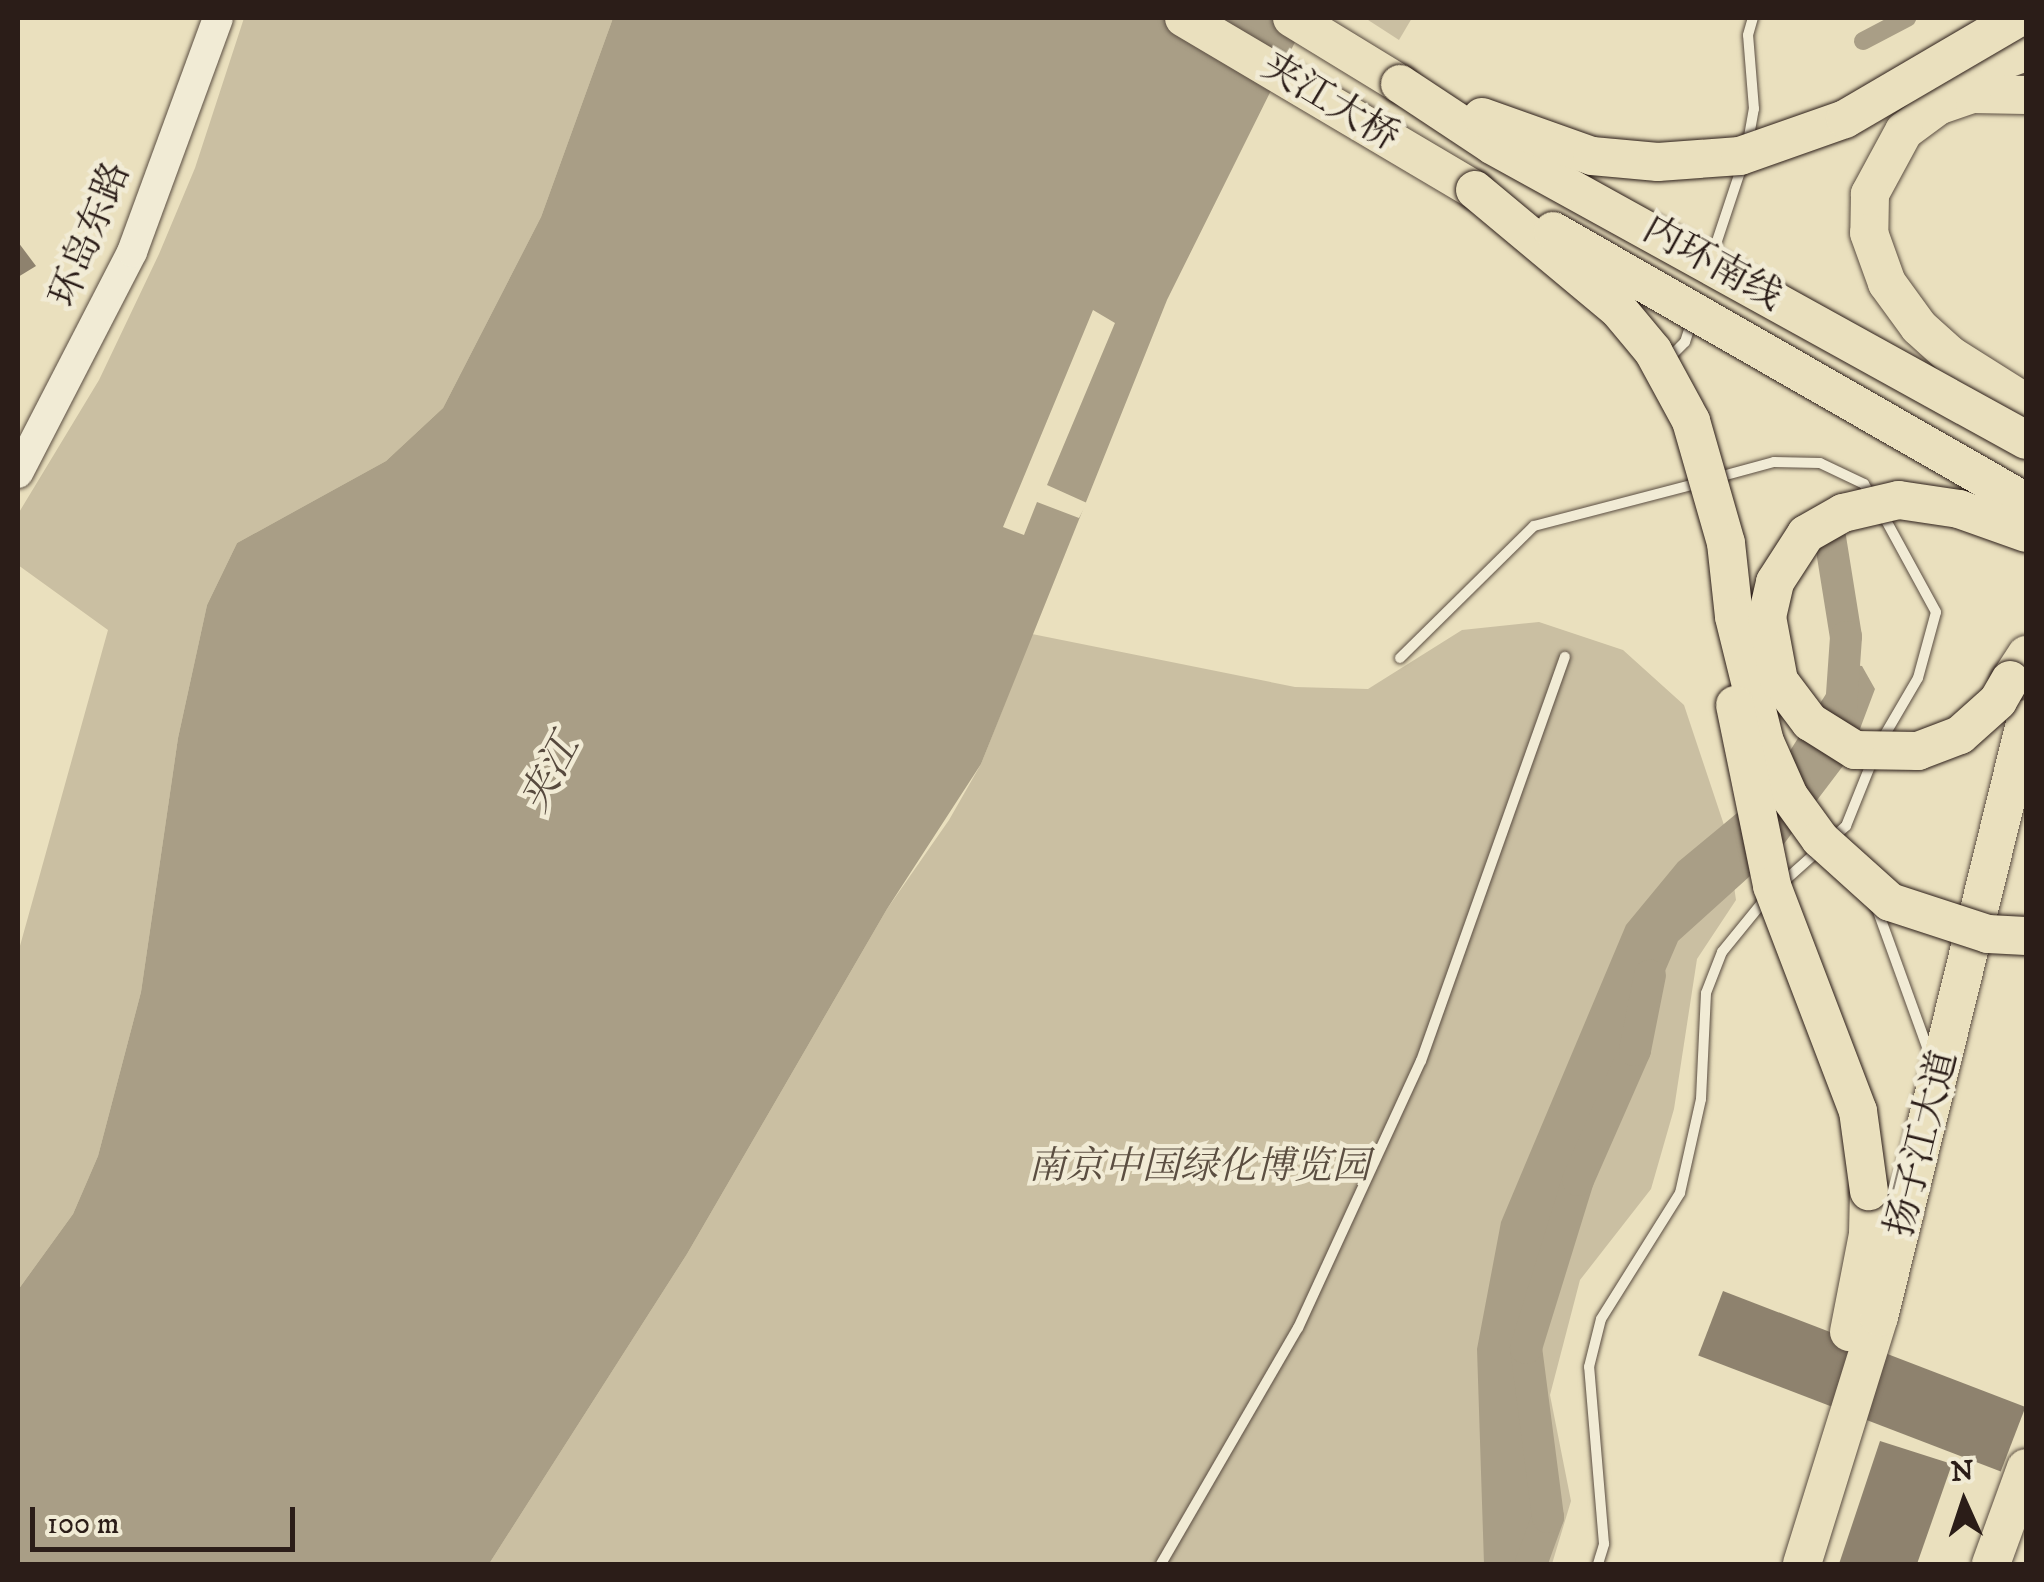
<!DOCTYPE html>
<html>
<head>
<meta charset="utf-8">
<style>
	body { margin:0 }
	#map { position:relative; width:2044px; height:1582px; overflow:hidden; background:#eae0be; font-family:"IM FELL DW Pica","Noto Serif SC",serif }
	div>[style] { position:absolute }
	.green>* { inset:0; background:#cabfa2 }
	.water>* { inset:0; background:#a99e86 }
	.pier>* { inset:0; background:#eae0be }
	.canal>* { height:18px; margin:-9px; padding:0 9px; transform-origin:9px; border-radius:9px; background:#a99e86 }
	.river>* { height:32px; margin:-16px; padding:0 16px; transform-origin:16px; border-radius:16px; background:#a99e86 }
	.building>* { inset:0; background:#8e826e; transform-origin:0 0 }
	.roads { filter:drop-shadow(0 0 2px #5b4e42) drop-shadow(0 0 2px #5b4e42) }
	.lane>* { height:10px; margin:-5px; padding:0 5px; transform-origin:5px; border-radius:5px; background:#f1ebd5 }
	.secondary>* { height:30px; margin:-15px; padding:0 15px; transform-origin:15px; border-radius:15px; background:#f1ebd5 }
	.highway>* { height:38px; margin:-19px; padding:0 19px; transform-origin:19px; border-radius:19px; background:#eae0be }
	.bridges { filter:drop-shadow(0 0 2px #2b1d18) drop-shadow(0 0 2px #2b1d18) }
	.highway-bridge>* { height:38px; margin:-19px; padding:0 19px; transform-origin:19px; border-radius:19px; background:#eae0be }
	span { translate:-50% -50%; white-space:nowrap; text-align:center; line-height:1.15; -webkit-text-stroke:9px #f1ebd5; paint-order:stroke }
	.street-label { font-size:38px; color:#2b1d18 }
	.park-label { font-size:38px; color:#5b4e41; font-style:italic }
	.water-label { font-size:40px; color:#574a3e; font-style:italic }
	.frame { position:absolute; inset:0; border:20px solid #2b1d18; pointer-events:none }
	.north { position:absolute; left:1914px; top:1452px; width:100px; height:100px; -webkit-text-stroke:8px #f1ebd5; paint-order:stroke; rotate:357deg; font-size:28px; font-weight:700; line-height:40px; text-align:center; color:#2b1d18 }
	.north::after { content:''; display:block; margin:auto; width:35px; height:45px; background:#2b1d18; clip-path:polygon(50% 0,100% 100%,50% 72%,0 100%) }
	.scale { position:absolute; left:30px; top:1507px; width:265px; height:45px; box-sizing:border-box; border:5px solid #2b1d18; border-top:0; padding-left:12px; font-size:30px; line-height:35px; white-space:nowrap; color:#2b1d18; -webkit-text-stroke:8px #f1ebd5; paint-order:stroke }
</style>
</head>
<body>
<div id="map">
	<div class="green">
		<i style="clip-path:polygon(244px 18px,613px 18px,541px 217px,443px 408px,386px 461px,237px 543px,207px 605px,178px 738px,141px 992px,98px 1156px,73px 1214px,18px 1290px,18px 953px,108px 630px,18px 565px,18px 514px,99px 380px,159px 254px,195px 168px)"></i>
		<i style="clip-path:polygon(1365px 18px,1412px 18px,1399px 40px)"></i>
		<i style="clip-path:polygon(1539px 622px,1623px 650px,1684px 705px,1726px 831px,1736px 900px,1697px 959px,1674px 1109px,1651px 1189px,1580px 1280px,1550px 1395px,1571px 1501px,1552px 1564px,489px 1564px,687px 1254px,887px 909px,949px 820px,981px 764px,1032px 634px,1295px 687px,1368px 689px,1462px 630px)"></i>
	</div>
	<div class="water">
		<i style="clip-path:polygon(613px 18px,1307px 18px,1167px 300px,981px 764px,887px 909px,687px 1254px,489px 1564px,18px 1564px,18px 1290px,73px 1214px,98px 1156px,141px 992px,178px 738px,207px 605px,237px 543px,386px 461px,443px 408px,541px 217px)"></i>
		<i style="clip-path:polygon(1845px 664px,1862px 666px,1875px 689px,1849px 758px,1780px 849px,1678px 941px,1548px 1243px,1527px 1354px,1535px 1564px,1484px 1564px,1477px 1349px,1501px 1222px,1626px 925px,1678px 862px,1748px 804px,1781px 765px)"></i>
	</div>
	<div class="pier">
		<i style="clip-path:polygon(1093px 310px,1115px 323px,1047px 485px,1087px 503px,1079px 518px,1037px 502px,1024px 535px,1003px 527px)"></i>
	</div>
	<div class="canal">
		<i style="left:1863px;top:41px;width:50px;rotate:-27.6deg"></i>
	</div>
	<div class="river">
		<i style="left:1829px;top:531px;width:107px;rotate:80.9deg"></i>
		<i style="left:1846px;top:637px;width:72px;rotate:94deg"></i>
		<i style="left:1531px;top:1564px;width:50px;rotate:-70.1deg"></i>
		<i style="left:1548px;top:1517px;width:170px;rotate:-97.4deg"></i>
		<i style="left:1526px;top:1348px;width:176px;rotate:-72.8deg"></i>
		<i style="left:1578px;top:1180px;width:142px;rotate:-66.3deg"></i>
		<i style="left:1635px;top:1050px;width:76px;rotate:-78.7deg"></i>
	</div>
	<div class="building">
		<i style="clip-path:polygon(18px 242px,36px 266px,18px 277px)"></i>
		<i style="left:1723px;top:1291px;width:324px;height:69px;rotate:21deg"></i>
		<i style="clip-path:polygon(1880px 1441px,1952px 1464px,1917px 1564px,1839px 1564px)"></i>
	</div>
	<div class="roads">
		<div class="lane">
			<i style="left:1748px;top:142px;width:34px;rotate:-80deg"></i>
			<i style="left:1754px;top:109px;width:74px;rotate:-94.6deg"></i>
			<i style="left:1748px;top:35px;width:18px;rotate:-74deg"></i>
			<i style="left:1712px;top:256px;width:98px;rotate:-71.6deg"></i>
			<i style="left:1667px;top:360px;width:25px;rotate:-45deg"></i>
			<i style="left:1685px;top:342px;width:23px;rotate:-72deg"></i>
			<i style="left:1715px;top:478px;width:61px;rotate:-15.2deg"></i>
			<i style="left:1774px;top:462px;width:46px;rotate:1.2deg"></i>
			<i style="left:1820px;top:463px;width:49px;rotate:25.5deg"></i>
			<i style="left:1864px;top:484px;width:17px;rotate:59deg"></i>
			<i style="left:1400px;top:658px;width:188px;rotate:-44.6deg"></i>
			<i style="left:1534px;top:526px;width:171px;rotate:-14.6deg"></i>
			<i style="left:1880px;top:743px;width:75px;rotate:-59.7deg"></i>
			<i style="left:1918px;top:678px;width:68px;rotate:-74.7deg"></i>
			<i style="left:1936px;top:612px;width:113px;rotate:-118.6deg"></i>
			<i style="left:1782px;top:883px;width:86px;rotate:-41.7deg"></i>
			<i style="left:1846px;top:826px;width:72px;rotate:-68.1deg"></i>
			<i style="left:1876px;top:906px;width:158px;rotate:70.1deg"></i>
			<i style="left:1161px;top:1564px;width:273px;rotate:-59.9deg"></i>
			<i style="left:1298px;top:1328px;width:294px;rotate:-65.3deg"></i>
			<i style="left:1421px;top:1061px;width:429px;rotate:-70.4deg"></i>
			<i style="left:1598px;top:1564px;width:21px;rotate:-73deg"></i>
			<i style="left:1604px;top:1544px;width:178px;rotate:-94.8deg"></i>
			<i style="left:1589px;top:1367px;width:49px;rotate:-76deg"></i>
			<i style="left:1601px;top:1319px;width:149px;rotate:-57.9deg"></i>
			<i style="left:1680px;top:1193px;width:96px;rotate:-77.4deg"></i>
			<i style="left:1701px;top:1099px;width:106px;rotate:-87.3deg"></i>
			<i style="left:1706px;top:993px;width:44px;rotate:-68.7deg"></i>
			<i style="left:1722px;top:952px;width:70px;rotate:-50.8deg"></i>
		</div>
		<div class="secondary">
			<i style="left:18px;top:473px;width:249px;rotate:-62.7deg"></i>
			<i style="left:132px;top:252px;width:249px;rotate:-69.8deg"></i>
		</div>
		<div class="highway">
			<i style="left:1184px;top:18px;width:338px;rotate:30.6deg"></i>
			<i style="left:1292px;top:18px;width:127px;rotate:31.4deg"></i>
			<i style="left:1935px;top:85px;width:97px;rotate:-19.9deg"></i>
			<i style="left:2026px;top:95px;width:54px;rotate:-178.9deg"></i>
			<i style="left:1972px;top:94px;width:36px;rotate:161deg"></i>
			<i style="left:1938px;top:106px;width:42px;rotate:143.7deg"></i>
			<i style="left:1904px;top:131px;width:72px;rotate:118.4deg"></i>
			<i style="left:1870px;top:194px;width:39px;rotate:91deg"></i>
			<i style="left:1869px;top:233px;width:53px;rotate:70.2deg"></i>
			<i style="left:1887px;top:283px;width:54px;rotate:54deg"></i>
			<i style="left:1919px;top:327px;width:42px;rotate:42.1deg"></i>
			<i style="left:1950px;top:355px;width:90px;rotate:32.3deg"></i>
			<i style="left:2010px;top:680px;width:30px;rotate:-57deg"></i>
			<i style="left:1849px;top:1332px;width:100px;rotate:-79deg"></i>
			<i style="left:1868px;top:1234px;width:43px;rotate:-88.7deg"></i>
			<i style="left:1802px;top:1564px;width:259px;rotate:-72.7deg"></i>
			<i style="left:1879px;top:1317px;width:616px;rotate:-76.19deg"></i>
			<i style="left:1991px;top:1564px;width:102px;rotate:-70deg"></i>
		</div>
	</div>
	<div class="bridges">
		<div class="highway-bridge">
			<i style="left:1400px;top:84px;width:110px;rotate:33.5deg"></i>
			<i style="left:1492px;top:145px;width:610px;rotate:28.92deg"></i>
			<i style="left:1482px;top:117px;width:117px;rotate:19.5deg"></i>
			<i style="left:1592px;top:156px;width:66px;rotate:5.2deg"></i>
			<i style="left:1658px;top:162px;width:82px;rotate:-4.2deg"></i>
			<i style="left:1740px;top:156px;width:111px;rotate:-19.4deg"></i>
			<i style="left:1845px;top:119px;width:200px;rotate:-30.3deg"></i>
			<i style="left:1475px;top:190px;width:186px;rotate:39.8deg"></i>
			<i style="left:1618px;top:309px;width:55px;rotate:50.2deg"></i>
			<i style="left:1653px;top:351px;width:80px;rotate:61.5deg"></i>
			<i style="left:1691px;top:421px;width:127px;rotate:74deg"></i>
			<i style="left:1726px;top:543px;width:74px;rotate:83.8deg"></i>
			<i style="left:1734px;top:617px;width:129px;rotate:76.1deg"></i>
			<i style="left:1765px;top:742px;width:59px;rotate:66deg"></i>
			<i style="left:1789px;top:796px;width:53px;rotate:54.2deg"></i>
			<i style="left:1820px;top:839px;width:94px;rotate:42deg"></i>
			<i style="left:1890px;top:902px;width:103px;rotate:18.1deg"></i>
			<i style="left:1988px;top:934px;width:38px;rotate:3deg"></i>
			<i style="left:1553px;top:231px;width:545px;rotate:29.81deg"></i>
			<i style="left:2010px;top:680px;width:24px;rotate:120deg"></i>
			<i style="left:1998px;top:701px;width:51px;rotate:138.2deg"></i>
			<i style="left:1960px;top:735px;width:45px;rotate:159.1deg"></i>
			<i style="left:1918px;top:751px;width:63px;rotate:-179.1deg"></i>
			<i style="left:1855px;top:750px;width:53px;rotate:-148.1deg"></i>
			<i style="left:1810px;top:722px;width:51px;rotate:-127.1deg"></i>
			<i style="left:1779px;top:681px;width:65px;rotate:-100.6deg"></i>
			<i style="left:1767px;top:617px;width:36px;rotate:-77deg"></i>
			<i style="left:1775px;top:582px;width:57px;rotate:-57.1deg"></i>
			<i style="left:1806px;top:534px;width:43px;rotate:-29.6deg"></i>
			<i style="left:1843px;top:513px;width:57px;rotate:-13.1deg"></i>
			<i style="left:1899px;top:500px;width:61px;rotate:8.5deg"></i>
			<i style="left:1959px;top:509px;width:71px;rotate:19.7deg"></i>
			<i style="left:1735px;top:705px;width:185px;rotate:78.4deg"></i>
			<i style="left:1772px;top:886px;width:241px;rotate:69.1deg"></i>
			<i style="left:1858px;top:1111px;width:81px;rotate:82.2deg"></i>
		</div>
	</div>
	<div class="street-label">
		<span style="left:1330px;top:103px;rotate:31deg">夹江大桥</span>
		<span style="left:91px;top:235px;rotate:-68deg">环岛东路</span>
		<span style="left:1712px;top:264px;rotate:29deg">内环南线</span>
		<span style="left:1923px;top:1144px;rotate:-76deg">扬子江大道</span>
	</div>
	<div class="park-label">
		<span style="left:1199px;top:1168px">南京中国绿化博览园</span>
	</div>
	<div class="water-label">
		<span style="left:551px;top:774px;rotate:-62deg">夹江</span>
	</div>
	<div class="frame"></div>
	<div class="north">N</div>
	<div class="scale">100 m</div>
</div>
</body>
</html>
